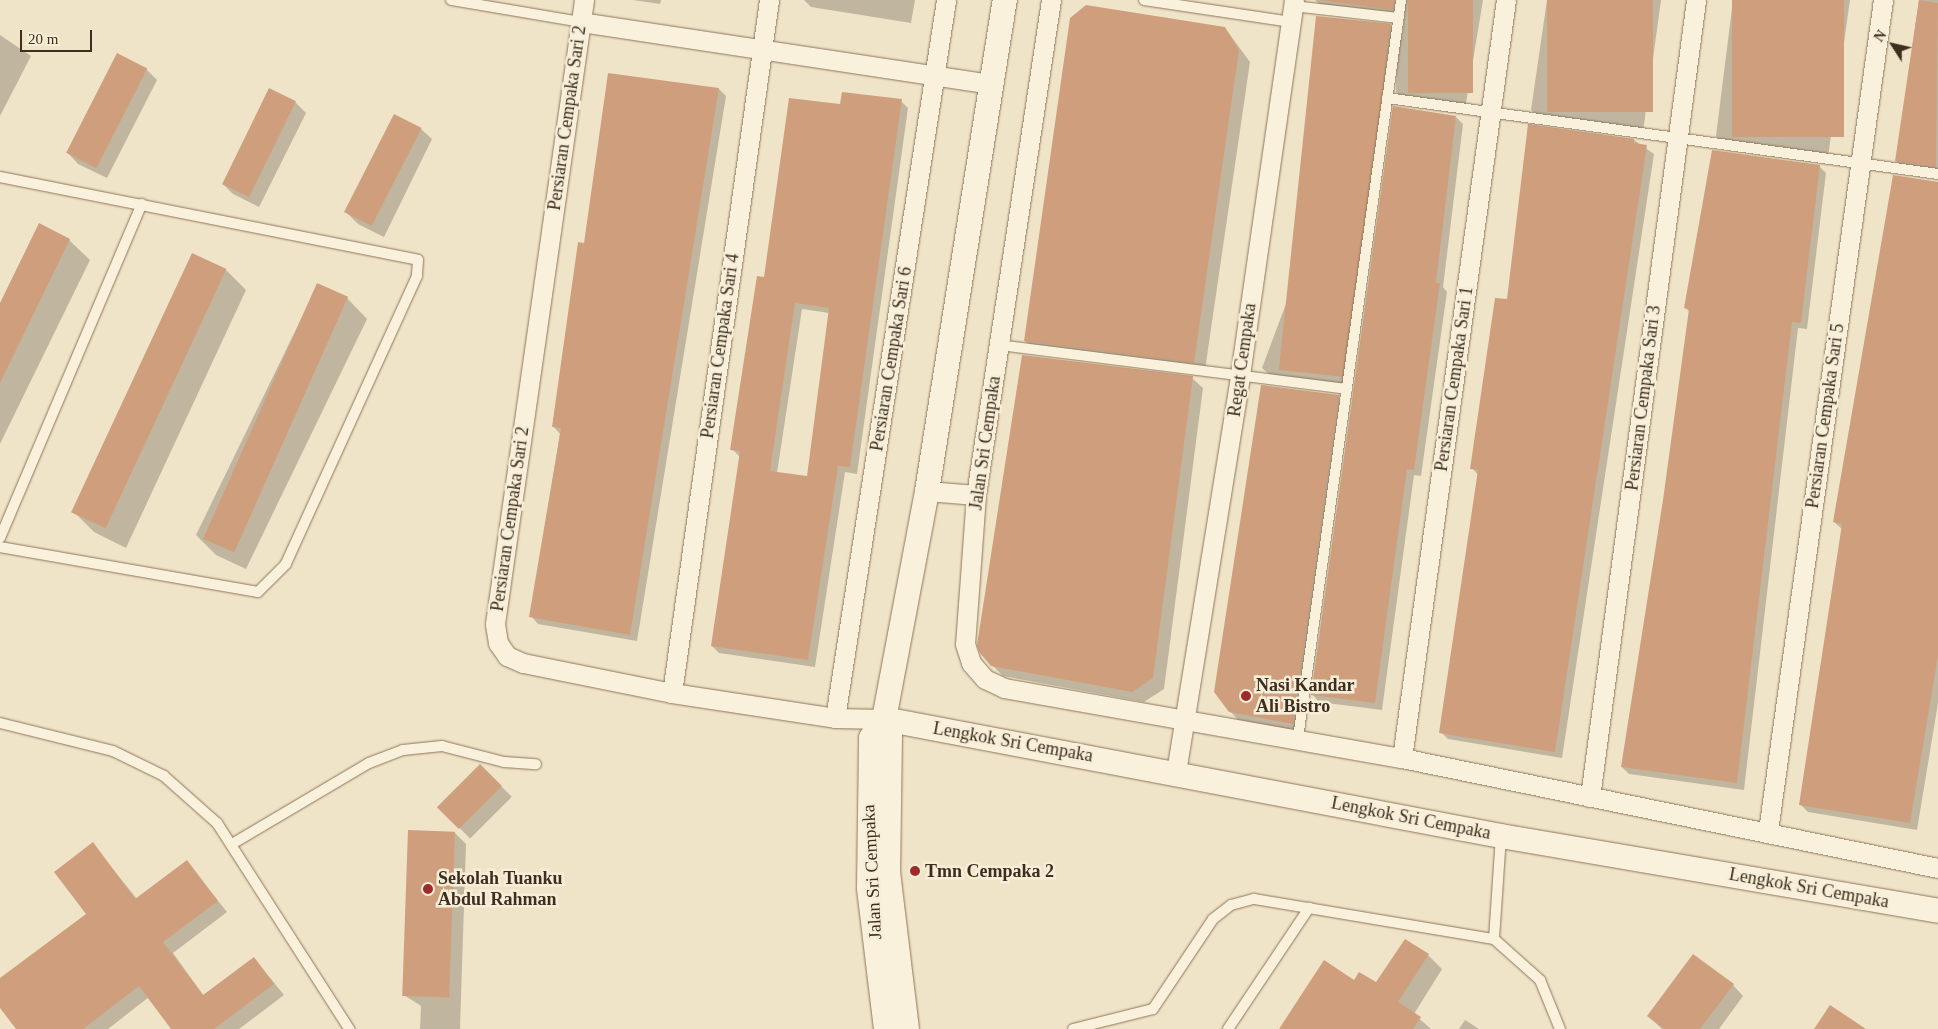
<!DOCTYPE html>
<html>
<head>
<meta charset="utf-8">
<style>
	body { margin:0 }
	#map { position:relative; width:1938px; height:1029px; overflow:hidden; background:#f0e4c8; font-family:"Times New Roman",serif }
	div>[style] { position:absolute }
	.shadow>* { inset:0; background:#0003; transform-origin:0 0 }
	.building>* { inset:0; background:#cf9f7d; transform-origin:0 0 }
	.roads { filter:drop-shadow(0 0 1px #8d765c) drop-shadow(0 0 1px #8d765c) }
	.service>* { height:10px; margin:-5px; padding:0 5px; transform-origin:5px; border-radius:5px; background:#faf1dc }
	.minor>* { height:19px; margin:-9.5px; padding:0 9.5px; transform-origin:9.5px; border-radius:9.5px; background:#faf1dc }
	.tertiary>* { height:24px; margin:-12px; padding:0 12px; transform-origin:12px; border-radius:12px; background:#faf1dc }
	.dots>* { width:14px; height:14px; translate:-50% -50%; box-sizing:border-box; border:2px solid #f7eed8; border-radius:50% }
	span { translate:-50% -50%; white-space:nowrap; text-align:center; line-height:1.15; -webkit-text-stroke:5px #f7eed8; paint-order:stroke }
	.street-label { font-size:18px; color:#3d2e20 }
	.poi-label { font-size:18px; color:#3d2e20; font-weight:700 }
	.left { translate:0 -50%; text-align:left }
	.north { position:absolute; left:1868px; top:20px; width:50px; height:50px; -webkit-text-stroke:4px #f7eed8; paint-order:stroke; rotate:305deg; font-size:14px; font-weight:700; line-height:20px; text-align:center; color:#3d2e20 }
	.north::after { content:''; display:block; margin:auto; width:18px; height:22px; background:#3d2e20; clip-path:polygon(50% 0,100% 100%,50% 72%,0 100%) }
	.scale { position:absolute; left:20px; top:30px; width:72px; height:22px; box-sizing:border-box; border:2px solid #3d2e20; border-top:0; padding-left:6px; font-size:15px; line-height:18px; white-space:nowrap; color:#3d2e20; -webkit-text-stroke:4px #f7eed8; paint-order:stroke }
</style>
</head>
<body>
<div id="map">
	<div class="shadow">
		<i style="clip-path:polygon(633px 0,661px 0,660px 4px)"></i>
		<i style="clip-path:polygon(804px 0,915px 0,911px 23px,811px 7px)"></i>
		<i style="clip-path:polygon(1315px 0,1483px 0,1465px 109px,1405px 101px,1396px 92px,1397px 64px,1351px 391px,1273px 378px,1262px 368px,1390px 25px,1402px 37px,1405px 10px,1401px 19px,1323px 7px)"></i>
		<i style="clip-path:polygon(1547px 0,1661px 0,1643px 132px,1539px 117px,1531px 110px)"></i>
		<i style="clip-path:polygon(1733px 0,1850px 0,1828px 157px,1723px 143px,1716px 136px)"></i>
		<i style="clip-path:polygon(1919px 0,1938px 0,1938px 173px,1903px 168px,1896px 161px)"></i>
		<i style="clip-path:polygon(1225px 28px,1250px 62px,1205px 370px,1036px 352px,1025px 341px)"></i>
		<i style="clip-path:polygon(0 35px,31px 56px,0 116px)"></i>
		<i style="clip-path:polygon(146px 69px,157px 80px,107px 178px,78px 164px,68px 153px)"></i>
		<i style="clip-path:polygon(719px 89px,726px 96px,637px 641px,538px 624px,531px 616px,560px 434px,553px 426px,585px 244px)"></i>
		<i style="clip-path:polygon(evenodd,901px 101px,908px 108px,857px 474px,845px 472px,815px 667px,719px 653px,712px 646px,740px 457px,732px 449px,765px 278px,901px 101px,802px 309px,829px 313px,808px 478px,777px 473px,802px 309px)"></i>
		<i style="clip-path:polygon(295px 102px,306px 113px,259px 207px,233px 194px,223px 184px)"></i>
		<i style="clip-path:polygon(1456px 117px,1463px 124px,1443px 287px,1447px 292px,1421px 476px,1414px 475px,1382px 710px,1319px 702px,1312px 694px)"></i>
		<i style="clip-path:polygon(421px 129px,432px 139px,384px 237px,358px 224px,347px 213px)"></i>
		<i style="clip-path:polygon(1634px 140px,1654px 154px,1562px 758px,1448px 739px,1441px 732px,1478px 475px,1472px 468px,1508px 301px)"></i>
		<i style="clip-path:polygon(1819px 166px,1826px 173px,1807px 329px,1798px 328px,1744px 790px,1629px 774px,1622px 767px,1664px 500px,1690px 312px,1685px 308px)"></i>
		<i style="clip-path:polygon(1937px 182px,1938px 703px,1917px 830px,1808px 812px,1801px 805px,1842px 529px,1834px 522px)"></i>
		<i style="clip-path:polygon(69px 240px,90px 260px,0 444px,0 306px)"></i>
		<i style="clip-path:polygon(226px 270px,246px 290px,126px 548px,94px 532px,74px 512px)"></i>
		<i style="clip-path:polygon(318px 284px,347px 298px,367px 319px,246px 569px,216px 555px,196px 535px)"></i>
		<i style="clip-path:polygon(1192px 378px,1203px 388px,1164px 689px,1144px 702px,1003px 676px,992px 665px)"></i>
		<i style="clip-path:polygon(1338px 396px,1349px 407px,1303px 735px,1241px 723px,1230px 711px)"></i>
		<i style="left:480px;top:765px;width:45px;height:59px;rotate:45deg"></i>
		<i style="clip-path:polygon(455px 833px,466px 844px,460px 1029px,420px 1029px,421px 1006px,404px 995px)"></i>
		<i style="clip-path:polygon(93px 844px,137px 899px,187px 862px,227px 912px,173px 953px,204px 996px,254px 958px,284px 995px,239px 1029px,173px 1029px,149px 997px,108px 1029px,18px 1029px,0 1006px,0 979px,87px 914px)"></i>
		<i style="clip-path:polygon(1428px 955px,1442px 969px,1414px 1014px,1431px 1029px,1281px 1029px,1355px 982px,1376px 984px)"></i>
		<i style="clip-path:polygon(1733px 985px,1743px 996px,1719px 1029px,1662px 1029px,1648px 1016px)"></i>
		<i style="clip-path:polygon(1465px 1020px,1479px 1029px,1459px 1029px)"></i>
	</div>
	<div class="building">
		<i style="clip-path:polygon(1318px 0,1394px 0,1393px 10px)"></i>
		<i style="left:1408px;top:0;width:65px;height:93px"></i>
		<i style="left:1547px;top:0;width:106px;height:112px"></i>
		<i style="left:1732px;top:0;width:112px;height:137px"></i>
		<i style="clip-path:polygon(1919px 0,1938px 3px,1936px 167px,1895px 161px)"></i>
		<i style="clip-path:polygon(1086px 5px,1225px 27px,1239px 50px,1194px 363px,1024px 341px,1070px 18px)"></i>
		<i style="left:1316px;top:16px;width:75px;height:356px;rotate:6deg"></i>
		<i style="left:117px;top:53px;width:34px;height:112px;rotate:27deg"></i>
		<i style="clip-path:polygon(608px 73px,719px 88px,630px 635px,529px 617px,561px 428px,552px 427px,578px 242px,584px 243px)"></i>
		<i style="left:269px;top:88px;width:30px;height:107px;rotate:26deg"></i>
		<i style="clip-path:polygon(evenodd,842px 92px,902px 99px,850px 467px,838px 466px,808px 660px,711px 646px,740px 451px,730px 450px,757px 276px,764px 277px,789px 98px,840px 104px,842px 92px,795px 303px,829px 308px,807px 476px,770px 471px,795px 303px)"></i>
		<i style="clip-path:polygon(1393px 106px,1456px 116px,1436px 283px,1440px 283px,1414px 470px,1407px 469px,1375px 703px,1311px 695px)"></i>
		<i style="left:394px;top:114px;width:31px;height:110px;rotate:27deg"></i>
		<i style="clip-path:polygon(1528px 124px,1634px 139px,1634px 143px,1647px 145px,1555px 752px,1439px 733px,1478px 470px,1470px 469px,1495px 298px,1507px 299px)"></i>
		<i style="clip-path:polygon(1712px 150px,1820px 165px,1801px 323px,1792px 322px,1737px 783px,1621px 767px,1663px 500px,1689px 309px,1684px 308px)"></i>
		<i style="clip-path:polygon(1893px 175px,1938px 182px,1938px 656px,1910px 823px,1799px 805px,1842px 524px,1833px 522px)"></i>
		<i style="clip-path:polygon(39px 223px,70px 239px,0 383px,0 303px)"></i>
		<i style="left:192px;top:253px;width:38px;height:286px;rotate:25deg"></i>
		<i style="left:317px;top:283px;width:34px;height:280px;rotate:24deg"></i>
		<i style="clip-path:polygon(1022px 355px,1193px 376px,1153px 678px,1132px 692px,991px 666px,980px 653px,977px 645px)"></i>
		<i style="clip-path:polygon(1261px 385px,1339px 395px,1293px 724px,1229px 712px,1214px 692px)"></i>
		<i style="left:480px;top:764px;width:31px;height:61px;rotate:45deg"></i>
		<i style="left:408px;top:830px;width:47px;height:166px;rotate:2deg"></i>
		<i style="clip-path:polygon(93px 842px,135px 899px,187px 860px,218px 901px,163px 942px,203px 995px,254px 957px,274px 984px,214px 1029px,171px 1029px,139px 986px,83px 1029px,16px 1029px,0 1008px,0 978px,86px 914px,54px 872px)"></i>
		<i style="clip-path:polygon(1405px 939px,1429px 954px,1398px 1002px,1421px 1017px,1413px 1029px,1279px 1029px,1324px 960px,1354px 980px,1359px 972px,1376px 982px)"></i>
		<i style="clip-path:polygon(1693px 954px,1734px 984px,1700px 1029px,1664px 1029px,1647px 1016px)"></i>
		<i style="clip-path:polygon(1830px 1005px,1866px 1029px,1814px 1029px)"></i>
	</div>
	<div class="roads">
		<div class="service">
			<i style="left:451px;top:0;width:132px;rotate:9.6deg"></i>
			<i style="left:1144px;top:0;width:149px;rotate:8.5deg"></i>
			<i style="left:1293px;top:6px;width:106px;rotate:6.5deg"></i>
			<i style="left:1387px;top:98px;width:556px;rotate:7.85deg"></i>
			<i style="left:0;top:177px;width:426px;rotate:11.2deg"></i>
			<i style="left:418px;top:260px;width:16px;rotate:94deg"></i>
			<i style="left:417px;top:276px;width:316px;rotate:114.5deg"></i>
			<i style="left:286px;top:564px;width:40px;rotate:135deg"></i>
			<i style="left:258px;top:592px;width:262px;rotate:-170.1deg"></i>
			<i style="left:999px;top:345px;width:351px;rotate:7.2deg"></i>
			<i style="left:0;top:538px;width:363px;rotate:-67deg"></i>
			<i style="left:0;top:723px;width:116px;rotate:13.9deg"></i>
			<i style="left:113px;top:751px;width:57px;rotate:26.1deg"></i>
			<i style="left:164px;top:776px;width:71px;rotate:41.6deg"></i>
			<i style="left:217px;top:823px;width:245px;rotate:57.3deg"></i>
			<i style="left:1298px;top:738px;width:745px;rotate:-82.05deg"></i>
			<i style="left:1501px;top:836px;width:103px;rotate:93.9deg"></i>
			<i style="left:1494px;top:939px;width:62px;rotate:41.7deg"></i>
			<i style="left:1540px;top:980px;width:53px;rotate:67.8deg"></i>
			<i style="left:232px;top:844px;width:159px;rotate:-30.6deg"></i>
			<i style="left:369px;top:763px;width:36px;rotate:-21deg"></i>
			<i style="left:403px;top:750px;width:39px;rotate:-6deg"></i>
			<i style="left:442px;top:746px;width:64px;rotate:14.5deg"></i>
			<i style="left:504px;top:762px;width:32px;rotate:4deg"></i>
			<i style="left:1073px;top:1029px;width:82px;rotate:-14deg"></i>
			<i style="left:1153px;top:1009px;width:108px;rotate:-56.3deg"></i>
			<i style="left:1213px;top:919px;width:23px;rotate:-38deg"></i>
			<i style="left:1231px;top:905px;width:24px;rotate:-15deg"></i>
			<i style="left:1254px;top:899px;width:243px;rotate:9.5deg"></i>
			<i style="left:1228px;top:1029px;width:146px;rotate:-56.2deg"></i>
		</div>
		<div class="minor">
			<i style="left:584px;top:0;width:630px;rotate:98.12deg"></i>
			<i style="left:495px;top:624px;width:19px;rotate:81deg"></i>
			<i style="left:498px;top:643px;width:16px;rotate:55deg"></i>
			<i style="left:507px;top:656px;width:17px;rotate:24deg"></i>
			<i style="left:523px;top:663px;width:152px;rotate:11.4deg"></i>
			<i style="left:672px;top:693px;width:165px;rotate:8.7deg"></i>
			<i style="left:835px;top:718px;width:49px;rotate:1.2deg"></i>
			<i style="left:1051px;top:0;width:501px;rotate:98.62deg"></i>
			<i style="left:976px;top:495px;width:149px;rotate:94.2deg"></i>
			<i style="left:965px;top:644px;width:20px;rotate:72deg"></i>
			<i style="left:971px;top:663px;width:21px;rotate:49deg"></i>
			<i style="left:985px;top:679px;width:21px;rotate:25deg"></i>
			<i style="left:1004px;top:688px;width:404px;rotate:10deg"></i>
			<i style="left:1402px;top:758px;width:547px;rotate:11.6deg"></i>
			<i style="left:581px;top:22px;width:416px;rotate:8.6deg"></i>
			<i style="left:927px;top:491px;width:49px;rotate:4.7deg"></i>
			<i style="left:672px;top:693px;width:700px;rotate:-82.03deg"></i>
			<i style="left:835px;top:718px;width:727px;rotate:-81.21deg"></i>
			<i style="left:1402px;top:758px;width:765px;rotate:-82.19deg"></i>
			<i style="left:1176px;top:772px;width:402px;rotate:-80.8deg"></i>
			<i style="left:1240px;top:375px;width:379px;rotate:-81.8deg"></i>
			<i style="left:1590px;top:797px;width:804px;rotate:-82.42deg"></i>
			<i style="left:1768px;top:831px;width:839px;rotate:-82.12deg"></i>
		</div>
		<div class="tertiary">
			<i style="left:884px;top:719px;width:628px;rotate:10.74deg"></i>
			<i style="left:1501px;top:836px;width:443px;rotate:9.7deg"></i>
			<i style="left:884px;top:719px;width:16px;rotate:68deg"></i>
			<i style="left:890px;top:734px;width:138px;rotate:90.8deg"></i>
			<i style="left:888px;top:872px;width:158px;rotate:83.1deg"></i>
			<i style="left:886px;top:1029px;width:142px;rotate:-96.9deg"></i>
			<i style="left:869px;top:888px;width:150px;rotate:-89.2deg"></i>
			<i style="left:871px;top:738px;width:23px;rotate:-56deg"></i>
			<i style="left:884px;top:719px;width:232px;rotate:-79.3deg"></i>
			<i style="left:927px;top:491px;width:497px;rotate:-81deg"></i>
		</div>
	</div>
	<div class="dots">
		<i style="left:1246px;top:696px;background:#9e2a2b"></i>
		<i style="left:915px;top:871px;background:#9e2a2b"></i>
		<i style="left:428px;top:889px;background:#9e2a2b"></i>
	</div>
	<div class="street-label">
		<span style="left:567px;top:118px;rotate:-82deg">Persiaran Cempaka Sari 2</span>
		<span style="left:720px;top:346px;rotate:-82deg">Persiaran Cempaka Sari 4</span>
		<span style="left:891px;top:359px;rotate:-81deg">Persiaran Cempaka Sari 6</span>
		<span style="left:1242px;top:360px;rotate:-82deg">Regat Cempaka</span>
		<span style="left:1454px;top:379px;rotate:-82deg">Persiaran Cempaka Sari 1</span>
		<span style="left:1643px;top:398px;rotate:-83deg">Persiaran Cempaka Sari 3</span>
		<span style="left:1825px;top:416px;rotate:-82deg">Persiaran Cempaka Sari 5</span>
		<span style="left:985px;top:443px;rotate:-82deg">Jalan Sri Cempaka</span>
		<span style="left:510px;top:519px;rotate:-82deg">Persiaran Cempaka Sari 2</span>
		<span style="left:1013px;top:742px;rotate:10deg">Lengkok Sri Cempaka</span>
		<span style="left:1411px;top:818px;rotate:11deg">Lengkok Sri Cempaka</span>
		<span style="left:872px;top:872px;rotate:-93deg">Jalan Sri Cempaka</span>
		<span style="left:1809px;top:888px;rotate:10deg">Lengkok Sri Cempaka</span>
	</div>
	<div class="poi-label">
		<span class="left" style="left:1256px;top:696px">Nasi Kandar<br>Ali Bistro</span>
		<span class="left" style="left:925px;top:871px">Tmn Cempaka 2</span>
		<span class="left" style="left:438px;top:889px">Sekolah Tuanku<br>Abdul Rahman</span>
	</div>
	<div class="north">N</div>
	<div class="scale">20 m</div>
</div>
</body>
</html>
